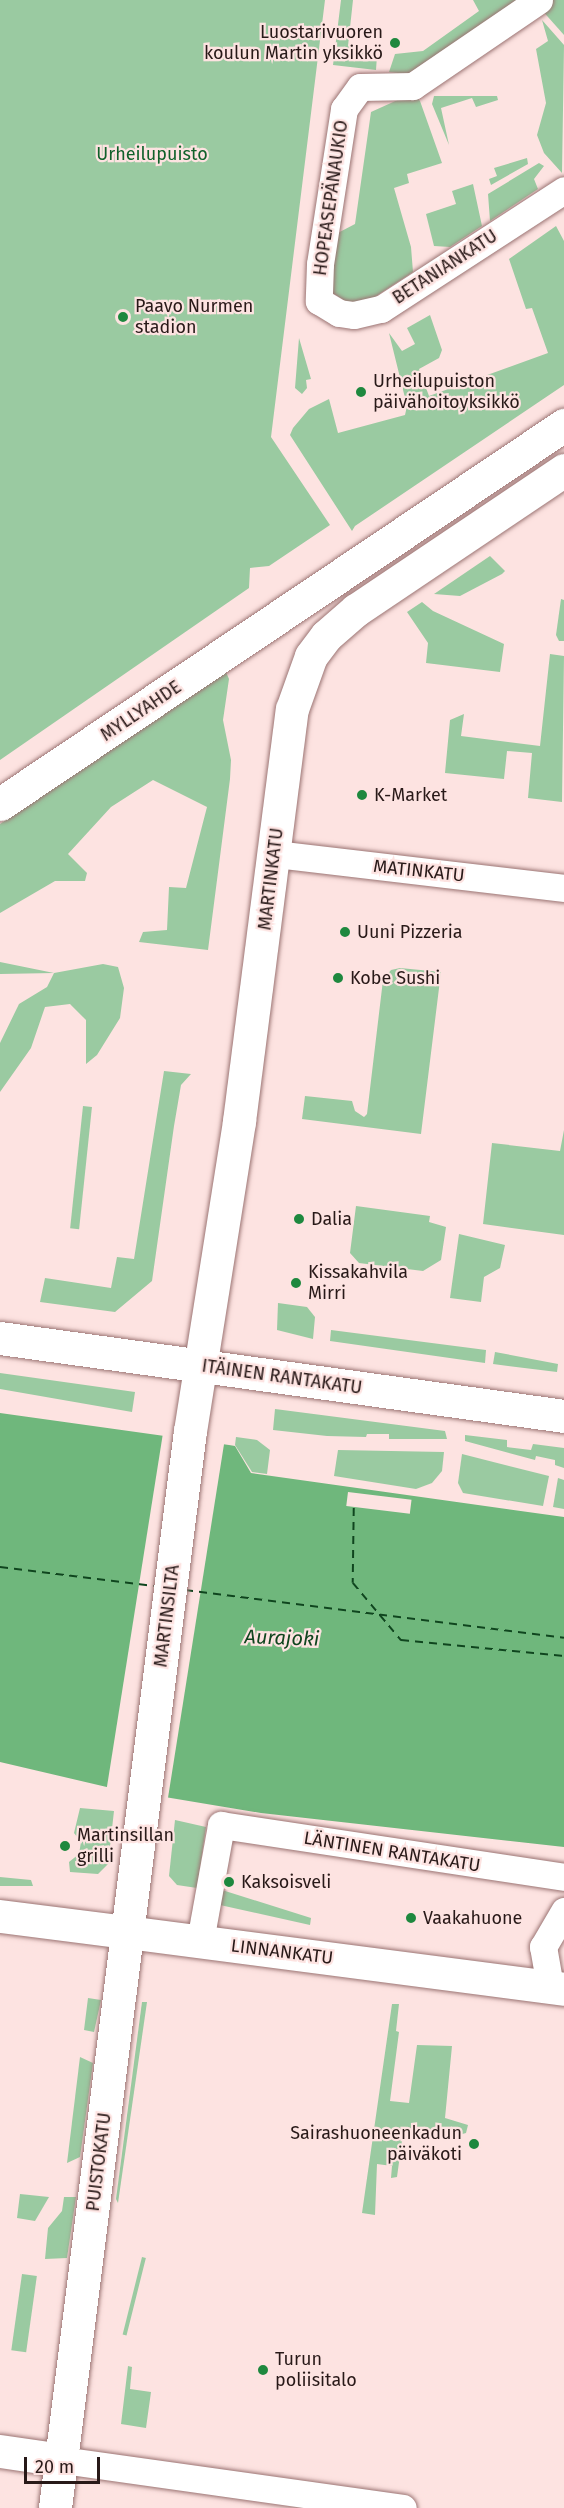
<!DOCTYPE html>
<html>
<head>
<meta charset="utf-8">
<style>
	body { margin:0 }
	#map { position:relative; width:564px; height:2508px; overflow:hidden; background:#fde3e1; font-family:"Fira Sans",sans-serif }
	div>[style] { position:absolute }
	.green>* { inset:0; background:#9acaa1; transform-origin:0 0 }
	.water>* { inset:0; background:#6fb77c }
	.pier>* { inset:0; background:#fde3e1; transform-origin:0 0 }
	.ferry>* { height:1.5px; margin-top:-0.75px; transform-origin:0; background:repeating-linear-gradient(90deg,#0f451e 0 8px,transparent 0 14px) }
	.roads { filter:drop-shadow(0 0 2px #9b7473) drop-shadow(0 0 2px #9b7473) }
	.minor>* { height:27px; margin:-13.5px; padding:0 13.5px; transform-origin:13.5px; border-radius:13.5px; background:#fff }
	.tertiary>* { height:33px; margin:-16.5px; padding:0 16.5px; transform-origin:16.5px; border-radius:16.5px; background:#fff }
	.secondary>* { height:33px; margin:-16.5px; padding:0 16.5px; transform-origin:16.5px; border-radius:16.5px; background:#fff }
	.dots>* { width:16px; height:16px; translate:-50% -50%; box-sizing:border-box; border:3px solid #fde3e1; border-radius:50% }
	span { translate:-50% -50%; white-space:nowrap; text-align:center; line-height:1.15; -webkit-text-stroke:4.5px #fde3e1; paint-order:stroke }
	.poi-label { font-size:18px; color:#281918 }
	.right { translate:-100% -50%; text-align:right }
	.left { translate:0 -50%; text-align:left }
	.park-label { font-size:18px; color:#10612a }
	.street-label { font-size:18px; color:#281918 }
	.water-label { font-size:20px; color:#0f451e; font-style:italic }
	.scale { position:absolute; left:24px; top:2457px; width:76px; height:27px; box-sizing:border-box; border:3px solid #281918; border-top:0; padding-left:8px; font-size:18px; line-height:21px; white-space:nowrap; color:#281918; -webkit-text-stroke:4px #fde3e1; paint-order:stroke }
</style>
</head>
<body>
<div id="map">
	<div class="green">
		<i style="clip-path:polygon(0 0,325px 0,271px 437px,330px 525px,269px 566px,250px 568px,249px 588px,0 760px)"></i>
		<i style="clip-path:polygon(341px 0,353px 0,348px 46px,371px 50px,377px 56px,376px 70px,333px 65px)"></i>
		<i style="clip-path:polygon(473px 0,518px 0,408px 74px,389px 72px,395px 54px,423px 51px,479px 11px)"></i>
		<i style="clip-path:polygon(551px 0,564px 0,564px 35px,540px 8px)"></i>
		<i style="clip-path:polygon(542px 20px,564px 45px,562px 173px,544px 153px,537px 135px,546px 103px,536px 49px,548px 41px)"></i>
		<i style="clip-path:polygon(413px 93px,420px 101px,442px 163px,407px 174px,409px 183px,394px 188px,411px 247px,413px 272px,367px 302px,350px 304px,331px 292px,332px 236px,355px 224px,371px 112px)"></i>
		<i style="clip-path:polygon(434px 96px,497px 96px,498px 100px,476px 107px,472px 98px,441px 108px,449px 145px,432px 104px)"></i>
		<i style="clip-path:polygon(527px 158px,528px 164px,491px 185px,489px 179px,497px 176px,494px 168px)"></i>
		<i style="clip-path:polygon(539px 163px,544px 166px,534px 179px,538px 189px,490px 221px,488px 194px)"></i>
		<i style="clip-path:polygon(473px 184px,482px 226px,450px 247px,434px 246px,426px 214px,456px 204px,452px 191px)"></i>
		<i style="clip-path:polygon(556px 226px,564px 241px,564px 385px,355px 526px,352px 531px,290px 435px,293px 428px,309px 409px,329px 399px,338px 433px,405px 415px,407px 406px,389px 333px,402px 351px,415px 344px,407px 328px,430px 315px,442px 350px,439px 358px,419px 369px,429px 396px,548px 353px,532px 308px,526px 309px,509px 259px)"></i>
		<i style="clip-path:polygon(299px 338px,311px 379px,306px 380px,307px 388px,302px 394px,295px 388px)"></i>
		<i style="clip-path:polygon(490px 556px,505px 571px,502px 574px,460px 596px,434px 594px)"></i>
		<i style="clip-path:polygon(561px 599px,564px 600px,564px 641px,559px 641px,556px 635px)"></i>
		<i style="clip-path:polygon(422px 602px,433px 611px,504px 644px,500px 672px,426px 663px,428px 643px,407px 612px)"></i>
		<i style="clip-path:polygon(550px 654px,564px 656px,562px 802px,528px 798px,532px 753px,507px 751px,504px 779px,445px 773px,450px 720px,464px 714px,461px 736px,540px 746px)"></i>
		<i style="clip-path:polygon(226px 672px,229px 679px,223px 720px,231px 760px,230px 779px,208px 950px,139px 942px,143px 932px,167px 930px,169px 887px,186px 888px,207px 807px,153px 780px,111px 807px,68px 854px,87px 873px,85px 881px,55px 881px,0 913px,0 824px)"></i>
		<i style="clip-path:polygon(0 962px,54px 973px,103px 964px,118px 967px,124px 988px,120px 1018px,97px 1055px,86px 1064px,86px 1020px,70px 1004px,45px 1007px,31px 1048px,0 1092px,0 1043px,19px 1004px,47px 987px,54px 973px,0 974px)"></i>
		<i style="clip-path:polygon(400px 968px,441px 972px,421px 1134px,302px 1119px,305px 1096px,352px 1101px,355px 1111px,364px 1117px,367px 1114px,383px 980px,391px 970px)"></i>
		<i style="clip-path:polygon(164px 1071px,191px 1074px,181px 1085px,174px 1126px,152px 1281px,115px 1312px,40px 1302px,45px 1278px,111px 1288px,117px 1257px,134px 1259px)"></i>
		<i style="left:83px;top:1106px;width:9px;height:123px;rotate:6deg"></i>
		<i style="clip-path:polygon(564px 1130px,564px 1235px,483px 1224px,492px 1143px,560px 1151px)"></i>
		<i style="clip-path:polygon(356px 1206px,430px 1216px,429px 1222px,446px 1227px,441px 1260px,423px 1271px,359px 1263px,350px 1253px)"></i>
		<i style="clip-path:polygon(459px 1234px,505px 1245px,500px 1268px,484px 1277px,481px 1302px,450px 1298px)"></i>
		<i style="clip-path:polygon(278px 1303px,307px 1307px,315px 1317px,313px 1339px,277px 1330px)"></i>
		<i style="clip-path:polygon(331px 1330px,486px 1350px,485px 1363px,330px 1341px)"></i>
		<i style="clip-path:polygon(495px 1352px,558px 1364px,557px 1372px,493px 1364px)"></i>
		<i style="clip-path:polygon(0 1373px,135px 1392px,132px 1412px,0 1389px)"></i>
		<i style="clip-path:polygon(275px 1409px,445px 1431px,447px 1439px,389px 1439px,389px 1434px,367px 1434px,366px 1437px,327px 1436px,273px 1430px)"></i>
		<i style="clip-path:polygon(465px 1435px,507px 1440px,507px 1447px,531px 1450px,533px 1444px,564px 1448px,564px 1468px,555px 1465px,555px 1460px,536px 1456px,535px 1460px,465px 1441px)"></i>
		<i style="clip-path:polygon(236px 1437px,257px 1440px,270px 1450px,267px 1474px,252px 1472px,235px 1445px)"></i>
		<i style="clip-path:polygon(338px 1450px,444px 1452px,442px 1471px,432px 1483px,416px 1489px,334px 1476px)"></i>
		<i style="clip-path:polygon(462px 1454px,549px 1476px,543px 1506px,463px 1493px,458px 1483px)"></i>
		<i style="clip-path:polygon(558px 1478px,564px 1480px,564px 1509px,553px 1507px)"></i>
		<i style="clip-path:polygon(80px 1808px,114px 1811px,108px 1864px,98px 1874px,70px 1872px,69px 1862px,79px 1854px,81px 1842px,74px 1833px)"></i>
		<i style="clip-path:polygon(175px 1820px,206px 1827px,197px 1888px,177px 1885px,169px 1876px)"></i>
		<i style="clip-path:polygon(0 1877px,31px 1880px,33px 1886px,0 1886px)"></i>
		<i style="clip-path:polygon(222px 1890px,311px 1918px,310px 1925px,220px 1905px)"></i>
		<i style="clip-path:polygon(88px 1998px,101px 2000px,94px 2032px,84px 2030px)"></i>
		<i style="clip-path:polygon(142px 2002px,147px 2002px,118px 2203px,116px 2199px)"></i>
		<i style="clip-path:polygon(392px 2004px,399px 2004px,396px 2031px,399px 2032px,390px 2101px,409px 2103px,417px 2045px,452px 2046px,445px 2118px,468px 2125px,466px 2133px,445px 2139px,403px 2133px,397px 2177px,391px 2178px,392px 2166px,377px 2164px,375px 2215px,362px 2213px)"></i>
		<i style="clip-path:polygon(80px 2057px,93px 2063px,80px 2157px,67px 2163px)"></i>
		<i style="clip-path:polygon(20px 2194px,49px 2197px,35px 2221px,17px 2218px)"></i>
		<i style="clip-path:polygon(64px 2197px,76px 2197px,67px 2258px,45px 2259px,48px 2228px,62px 2211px)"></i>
		<i style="left:142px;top:2257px;width:4px;height:80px;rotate:14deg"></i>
		<i style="left:22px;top:2274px;width:15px;height:77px;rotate:8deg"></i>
		<i style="clip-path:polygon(128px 2366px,132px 2367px,130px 2389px,151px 2392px,146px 2428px,121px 2424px)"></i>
	</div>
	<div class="water">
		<i style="clip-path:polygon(0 1413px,229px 1445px,235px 1446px,251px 1473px,564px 1517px,564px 1847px,261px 1813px,111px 1788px,0 1762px)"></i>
	</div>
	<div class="pier">
		<i style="left:163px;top:1433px;width:62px;height:362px;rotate:9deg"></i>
		<i style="left:348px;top:1492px;width:64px;height:14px;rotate:7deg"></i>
	</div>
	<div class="ferry">
		<i style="left:354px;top:1508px;width:75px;rotate:90.8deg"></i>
		<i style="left:353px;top:1583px;width:75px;rotate:49.9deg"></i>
		<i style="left:401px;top:1640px;width:164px;rotate:5.6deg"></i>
		<i style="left:0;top:1567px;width:155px;rotate:7deg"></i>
		<i style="left:185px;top:1590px;width:382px;rotate:7.2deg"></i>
	</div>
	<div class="roads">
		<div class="minor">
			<i style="left:539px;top:0;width:153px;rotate:145.7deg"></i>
			<i style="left:413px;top:86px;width:53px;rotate:178.9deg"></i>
			<i style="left:360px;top:87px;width:27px;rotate:126deg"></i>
			<i style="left:344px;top:109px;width:157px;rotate:98.8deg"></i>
			<i style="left:320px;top:264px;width:37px;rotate:92deg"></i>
			<i style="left:319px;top:301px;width:23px;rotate:31deg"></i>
			<i style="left:339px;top:313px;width:15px;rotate:8deg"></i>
			<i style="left:354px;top:315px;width:28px;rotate:-13deg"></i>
			<i style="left:381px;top:309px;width:218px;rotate:-33deg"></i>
			<i style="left:275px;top:854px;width:291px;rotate:6.7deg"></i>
			<i style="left:200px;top:1941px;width:118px;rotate:-79.7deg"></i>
			<i style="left:221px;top:1825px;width:347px;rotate:8.6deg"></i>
			<i style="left:550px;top:1986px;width:40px;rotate:-100deg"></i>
			<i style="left:543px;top:1947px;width:42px;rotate:-59.7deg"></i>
			<i style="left:62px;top:2460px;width:344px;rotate:8deg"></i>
		</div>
		<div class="tertiary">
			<i style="left:0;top:1338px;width:569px;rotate:7.87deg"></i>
			<i style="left:127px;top:1932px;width:441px;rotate:7.4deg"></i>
			<i style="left:0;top:2451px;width:63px;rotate:8.3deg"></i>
		</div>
		<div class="secondary">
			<i style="left:0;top:804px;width:680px;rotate:-33.9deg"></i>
			<i style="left:0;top:1916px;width:128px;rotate:7.2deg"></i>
			<i style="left:55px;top:2508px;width:1085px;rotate:-82.86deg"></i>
			<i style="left:190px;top:1431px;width:314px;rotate:-81deg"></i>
			<i style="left:239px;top:1121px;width:415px;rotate:-82.7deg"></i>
			<i style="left:292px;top:709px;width:56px;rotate:-70.3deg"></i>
			<i style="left:311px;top:656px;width:25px;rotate:-53deg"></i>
			<i style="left:326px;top:636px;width:40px;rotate:-41deg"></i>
			<i style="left:356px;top:610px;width:251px;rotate:-33.9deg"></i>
		</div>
	</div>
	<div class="dots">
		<i style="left:395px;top:43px;background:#1e883e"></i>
		<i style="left:123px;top:317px;background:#1e883e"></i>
		<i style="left:361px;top:392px;background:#1e883e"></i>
		<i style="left:362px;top:795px;background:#1e883e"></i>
		<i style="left:345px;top:932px;background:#1e883e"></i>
		<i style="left:338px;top:978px;background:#1e883e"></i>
		<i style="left:299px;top:1219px;background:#1e883e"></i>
		<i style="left:296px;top:1283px;background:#1e883e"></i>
		<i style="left:65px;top:1846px;background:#1e883e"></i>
		<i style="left:229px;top:1882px;background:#1e883e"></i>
		<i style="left:411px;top:1918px;background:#1e883e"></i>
		<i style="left:474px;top:2144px;background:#1e883e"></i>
		<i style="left:263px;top:2370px;background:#1e883e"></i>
	</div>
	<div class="poi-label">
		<span class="right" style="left:383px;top:43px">Luostarivuoren<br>koulun Martin yksikkö</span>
		<span class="left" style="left:135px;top:317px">Paavo Nurmen<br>stadion</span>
		<span class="left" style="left:373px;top:392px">Urheilupuiston<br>päivähoitoyksikkö</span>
		<span class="left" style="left:374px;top:795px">K-Market</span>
		<span class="left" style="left:357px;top:932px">Uuni Pizzeria</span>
		<span class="left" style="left:350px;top:978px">Kobe Sushi</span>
		<span class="left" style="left:311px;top:1219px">Dalia</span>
		<span class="left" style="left:308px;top:1283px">Kissakahvila<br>Mirri</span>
		<span class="left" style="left:77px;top:1846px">Martinsillan<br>grilli</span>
		<span class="left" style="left:241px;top:1882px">Kaksoisveli</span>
		<span class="left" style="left:423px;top:1918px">Vaakahuone</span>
		<span class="right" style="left:462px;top:2144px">Sairashuoneenkadun<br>päiväkoti</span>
		<span class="left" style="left:275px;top:2370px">Turun<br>poliisitalo</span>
	</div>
	<div class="park-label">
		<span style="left:152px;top:154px">Urheilupuisto</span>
	</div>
	<div class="street-label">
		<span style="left:331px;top:198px;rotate:-82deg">HOPEASEPÄNAUKIO</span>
		<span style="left:445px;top:267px;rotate:-33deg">BETANIANKATU</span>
		<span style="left:141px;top:711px;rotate:-34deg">MYLLYAHDE</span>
		<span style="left:419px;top:871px;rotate:6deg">MATINKATU</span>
		<span style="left:271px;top:879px;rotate:-83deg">MARTINKATU</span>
		<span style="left:282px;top:1377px;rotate:8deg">ITÄINEN RANTAKATU</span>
		<span style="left:167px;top:1616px;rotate:-83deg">MARTINSILTA</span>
		<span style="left:392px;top:1852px;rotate:9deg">LÄNTINEN RANTAKATU</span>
		<span style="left:282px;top:1952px;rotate:7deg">LINNANKATU</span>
		<span style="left:99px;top:2162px;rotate:-83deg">PUISTOKATU</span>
	</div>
	<div class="water-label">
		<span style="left:282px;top:1638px;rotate:2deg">Aurajoki</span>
	</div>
	<div class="scale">20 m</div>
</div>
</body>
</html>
